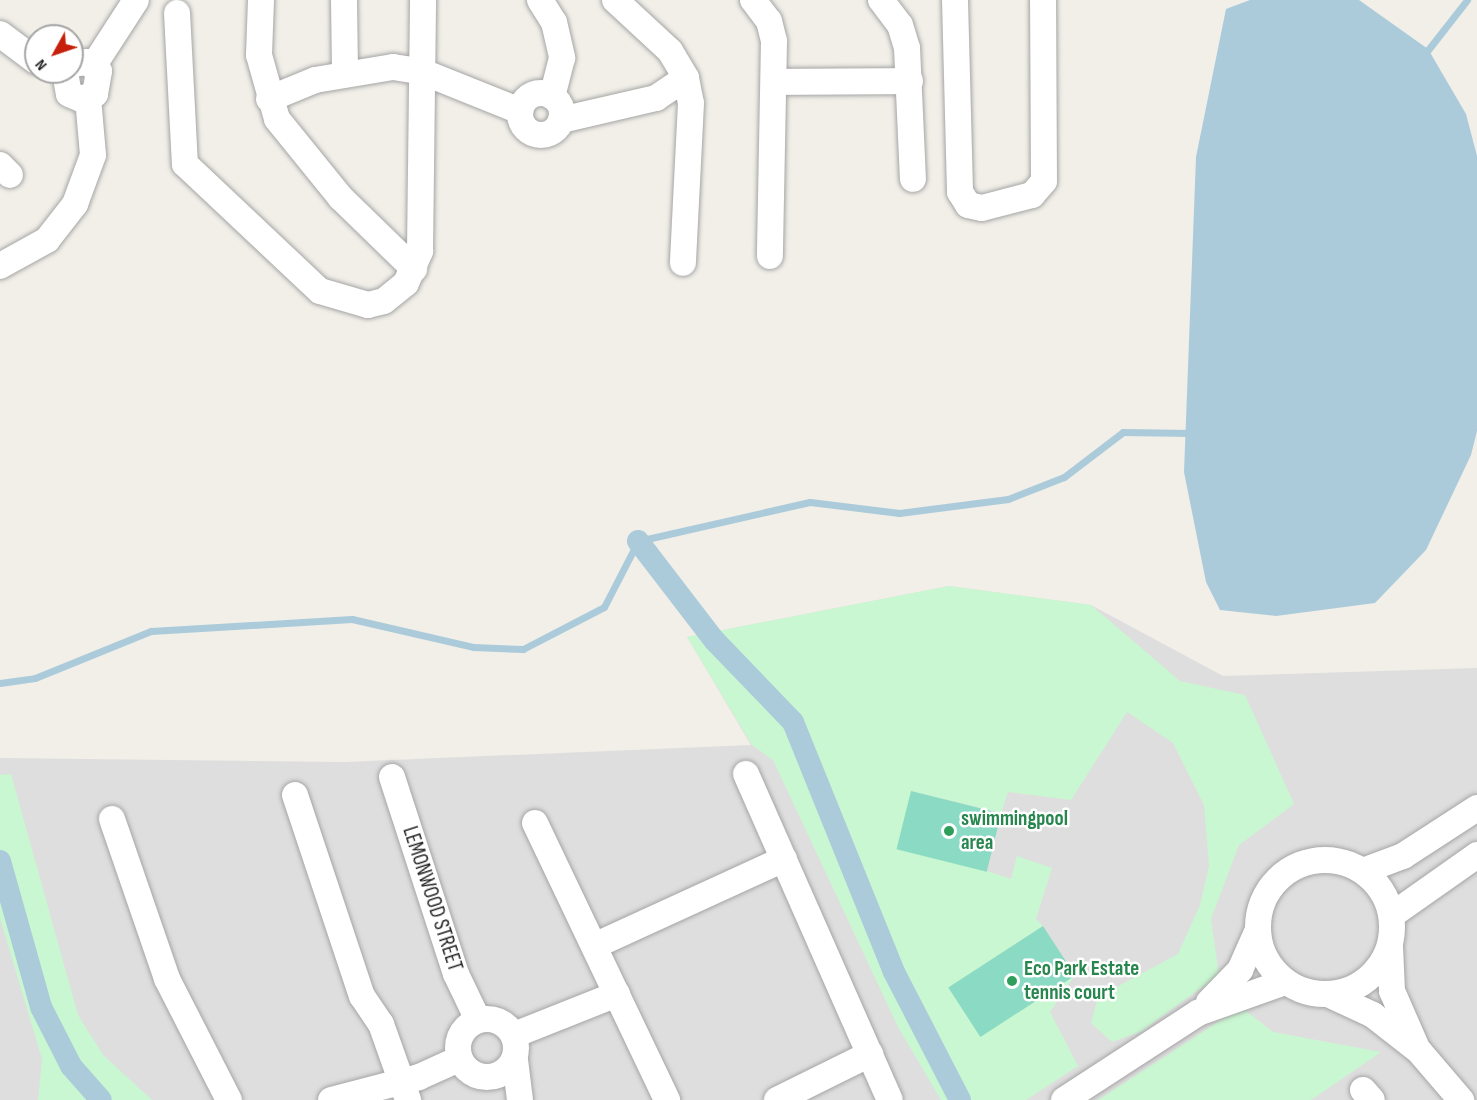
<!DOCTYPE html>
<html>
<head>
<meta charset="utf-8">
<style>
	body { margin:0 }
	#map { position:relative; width:1477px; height:1100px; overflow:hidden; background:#f1efe8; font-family:"Sofia Sans Condensed",sans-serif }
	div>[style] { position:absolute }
	.residential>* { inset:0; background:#dfdede }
	.park>* { inset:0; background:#c9f7d1 }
	.pitch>* { inset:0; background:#8bdac4; transform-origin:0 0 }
	.water>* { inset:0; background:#abcbdb }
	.stream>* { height:7px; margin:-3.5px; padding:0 3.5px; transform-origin:3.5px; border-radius:3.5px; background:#abcbdb }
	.canal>* { height:22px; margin:-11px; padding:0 11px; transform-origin:11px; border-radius:11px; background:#abcbdb }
	.roads { filter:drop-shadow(0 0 2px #a5a5a5) drop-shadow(0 0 2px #a5a5a5) }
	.minor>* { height:26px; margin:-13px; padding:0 13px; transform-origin:13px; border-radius:13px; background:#fff }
	.minor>.ring { margin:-13px; padding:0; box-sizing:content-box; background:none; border:26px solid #fff; border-radius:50% }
	.dots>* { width:16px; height:16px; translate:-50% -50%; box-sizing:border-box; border:3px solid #fff; border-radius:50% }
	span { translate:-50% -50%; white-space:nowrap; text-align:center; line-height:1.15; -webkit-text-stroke:5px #fff; paint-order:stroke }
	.leisure-label { font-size:21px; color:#27864d; font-weight:700 }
	.left { translate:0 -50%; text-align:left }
	.street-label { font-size:21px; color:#212121 }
	.north { position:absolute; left:24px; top:24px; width:60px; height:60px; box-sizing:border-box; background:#fff; border:2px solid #a6a6a6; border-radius:50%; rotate:230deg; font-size:16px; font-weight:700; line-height:24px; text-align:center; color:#212121 }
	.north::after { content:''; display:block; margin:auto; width:21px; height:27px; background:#c6200c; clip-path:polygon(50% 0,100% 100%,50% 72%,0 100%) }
</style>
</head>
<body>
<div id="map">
	<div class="residential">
		<i style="clip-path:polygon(949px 586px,1091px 605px,1223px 676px,1477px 668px,1477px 1100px,0 1100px,0 758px,345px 762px,751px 745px,687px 637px)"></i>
	</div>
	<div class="park">
		<i style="clip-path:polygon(949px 586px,1091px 605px,1180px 681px,1245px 695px,1294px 804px,1239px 845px,1211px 919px,1219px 975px,1140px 1032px,1112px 1042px,1091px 1023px,1098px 997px,1178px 954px,1200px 905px,1209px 866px,1204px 805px,1173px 743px,1127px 712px,1071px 800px,1008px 792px,1001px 813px,911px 791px,987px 871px,1011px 879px,1017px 856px,1052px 868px,1036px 919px,1043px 926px,949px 988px,980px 1036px,1075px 975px,1050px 1012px,1078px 1066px,1026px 1100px,941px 1100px,898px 1027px,773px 760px,752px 745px,687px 637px)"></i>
		<i style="clip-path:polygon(11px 774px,78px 1015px,103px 1055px,152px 1100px,38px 1100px,42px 1059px,0 918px,0 775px)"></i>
		<i style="clip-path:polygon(1241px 1007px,1273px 1032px,1381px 1052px,1311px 1100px,1098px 1100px)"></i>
	</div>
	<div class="pitch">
		<i style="left:911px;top:791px;width:93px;height:60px;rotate:14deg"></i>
		<i style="left:1043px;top:926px;width:59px;height:113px;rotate:57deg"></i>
	</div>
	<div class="water">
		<i style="clip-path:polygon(1250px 0,1359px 0,1428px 49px,1466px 114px,1477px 156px,1477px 431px,1471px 455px,1426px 550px,1375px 603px,1276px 616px,1220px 610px,1206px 582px,1184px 472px,1196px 157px,1226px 9px)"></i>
	</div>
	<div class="stream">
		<i style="left:1424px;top:55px;width:70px;rotate:-52deg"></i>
		<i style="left:0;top:683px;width:35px;rotate:-8deg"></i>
		<i style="left:35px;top:678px;width:125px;rotate:-22.1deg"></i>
		<i style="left:151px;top:631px;width:201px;rotate:-3.4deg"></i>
		<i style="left:352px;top:619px;width:124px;rotate:13deg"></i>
		<i style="left:473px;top:647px;width:50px;rotate:2.3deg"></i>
		<i style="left:523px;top:649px;width:91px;rotate:-27.4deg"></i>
		<i style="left:604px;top:607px;width:74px;rotate:-62.7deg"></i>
		<i style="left:638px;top:541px;width:176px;rotate:-12.8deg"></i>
		<i style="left:810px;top:502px;width:90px;rotate:7deg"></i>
		<i style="left:899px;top:513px;width:110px;rotate:-7.3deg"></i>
		<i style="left:1008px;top:499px;width:60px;rotate:-21.4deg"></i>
		<i style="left:1064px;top:477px;width:74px;rotate:-37.3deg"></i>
		<i style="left:1123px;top:432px;width:68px;rotate:0.8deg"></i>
	</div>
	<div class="canal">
		<i style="left:638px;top:541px;width:125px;rotate:52.5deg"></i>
		<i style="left:714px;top:640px;width:114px;rotate:46.1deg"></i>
		<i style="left:793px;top:722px;width:270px;rotate:68deg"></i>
		<i style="left:894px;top:972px;width:144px;rotate:62.7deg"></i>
		<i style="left:0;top:861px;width:152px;rotate:74.3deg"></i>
		<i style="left:41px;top:1007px;width:66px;rotate:63deg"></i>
		<i style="left:71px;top:1066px;width:45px;rotate:48.6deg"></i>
	</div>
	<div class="roads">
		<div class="minor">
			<i style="left:261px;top:0;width:55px;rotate:92.1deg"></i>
			<i style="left:259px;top:55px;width:66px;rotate:74.3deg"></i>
			<i style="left:277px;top:119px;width:102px;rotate:51deg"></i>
			<i style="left:341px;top:198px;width:102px;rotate:44.2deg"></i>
			<i style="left:344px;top:0;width:73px;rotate:89.2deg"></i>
			<i style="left:540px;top:0;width:26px;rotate:58deg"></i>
			<i style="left:554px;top:22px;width:37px;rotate:77deg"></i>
			<i style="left:562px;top:58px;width:40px;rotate:104.4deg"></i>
			<i style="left:615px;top:0;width:75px;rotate:42.8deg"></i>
			<i style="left:670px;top:51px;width:31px;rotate:59deg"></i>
			<i style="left:686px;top:78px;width:25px;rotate:79deg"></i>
			<i style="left:691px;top:103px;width:160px;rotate:92.9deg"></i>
			<i style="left:753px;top:0;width:26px;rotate:53deg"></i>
			<i style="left:769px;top:21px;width:21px;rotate:76deg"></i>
			<i style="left:774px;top:41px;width:215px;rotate:91.1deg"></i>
			<i style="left:881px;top:0;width:31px;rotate:53deg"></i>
			<i style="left:900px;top:25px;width:24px;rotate:73deg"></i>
			<i style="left:907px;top:48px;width:131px;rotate:87.4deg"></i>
			<i style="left:955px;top:0;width:192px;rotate:88.5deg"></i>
			<i style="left:960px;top:192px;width:15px;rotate:58deg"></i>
			<i style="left:968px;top:205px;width:14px;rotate:12deg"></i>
			<i style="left:982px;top:208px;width:52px;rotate:-14.6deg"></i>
			<i style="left:1032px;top:195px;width:18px;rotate:-49deg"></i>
			<i style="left:1044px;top:181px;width:181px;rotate:-90.3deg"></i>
			<i style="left:177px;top:13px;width:151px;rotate:87deg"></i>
			<i style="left:185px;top:164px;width:185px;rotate:43.3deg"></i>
			<i style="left:320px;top:291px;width:50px;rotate:16.3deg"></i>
			<i style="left:368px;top:305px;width:16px;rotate:-14deg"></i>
			<i style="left:384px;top:301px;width:28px;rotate:-39deg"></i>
			<i style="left:406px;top:283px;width:35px;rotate:-66deg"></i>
			<i style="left:420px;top:251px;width:251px;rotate:-89.3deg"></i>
			<i style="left:0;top:34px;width:45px;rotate:36.9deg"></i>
			<i style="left:94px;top:65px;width:77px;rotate:-57.1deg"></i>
			<i style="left:65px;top:72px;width:22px;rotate:80deg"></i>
			<i style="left:69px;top:94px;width:13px;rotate:23deg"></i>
			<i style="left:81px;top:99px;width:15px;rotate:-20deg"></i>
			<i style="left:95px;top:94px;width:23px;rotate:-80deg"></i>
			<i style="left:99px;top:71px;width:15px;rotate:-143deg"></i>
			<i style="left:87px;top:62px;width:15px;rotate:172deg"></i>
			<i style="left:775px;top:82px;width:135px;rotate:-0.4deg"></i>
			<i class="ring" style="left:520px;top:93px;width:16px;height:16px"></i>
			<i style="left:269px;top:99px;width:50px;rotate:-22.4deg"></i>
			<i style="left:315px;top:80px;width:79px;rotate:-9.5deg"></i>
			<i style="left:393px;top:67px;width:30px;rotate:9deg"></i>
			<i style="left:423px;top:72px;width:105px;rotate:21.9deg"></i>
			<i style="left:561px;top:120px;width:98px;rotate:-13deg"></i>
			<i style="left:656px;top:98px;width:36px;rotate:-34deg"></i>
			<i style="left:0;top:165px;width:14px;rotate:45deg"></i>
			<i style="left:0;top:266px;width:54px;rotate:-29deg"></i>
			<i style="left:47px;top:240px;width:46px;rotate:-52.1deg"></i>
			<i style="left:75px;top:204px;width:52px;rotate:-69.8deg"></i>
			<i style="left:93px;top:155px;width:57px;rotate:-95deg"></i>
			<i style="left:746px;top:774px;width:356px;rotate:66.2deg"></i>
			<i style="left:392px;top:777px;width:207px;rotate:72deg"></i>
			<i style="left:456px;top:974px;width:51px;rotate:64.4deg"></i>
			<i style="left:295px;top:795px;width:212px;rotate:71.6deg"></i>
			<i style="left:362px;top:996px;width:34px;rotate:56deg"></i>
			<i style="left:381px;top:1024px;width:81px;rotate:70.4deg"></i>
			<i style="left:112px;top:819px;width:169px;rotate:71deg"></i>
			<i style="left:167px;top:979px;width:136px;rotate:62.9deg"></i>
			<i style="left:535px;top:823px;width:307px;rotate:64.5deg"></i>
			<i class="ring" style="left:1258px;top:860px;width:108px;height:108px"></i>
			<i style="left:1363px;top:871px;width:43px;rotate:-20.6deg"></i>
			<i style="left:1403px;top:856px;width:88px;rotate:-33deg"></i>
			<i style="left:1392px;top:915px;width:104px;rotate:-35.2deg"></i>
			<i style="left:594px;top:946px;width:209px;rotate:-24.6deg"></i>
			<i style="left:1390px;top:947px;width:44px;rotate:87.4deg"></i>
			<i style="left:1392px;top:991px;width:60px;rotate:66.4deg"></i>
			<i style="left:1330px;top:995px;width:47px;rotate:24.9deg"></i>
			<i style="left:1373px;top:1015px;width:58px;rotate:38deg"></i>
			<i style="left:1419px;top:1051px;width:65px;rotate:49.4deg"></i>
			<i style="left:1209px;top:1002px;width:45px;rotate:-45.9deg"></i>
			<i style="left:1240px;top:970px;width:42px;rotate:-65.9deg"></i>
			<i class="ring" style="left:458px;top:1019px;width:32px;height:32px"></i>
			<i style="left:514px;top:1035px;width:111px;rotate:-21.7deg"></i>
			<i style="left:515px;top:1060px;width:40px;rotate:82.9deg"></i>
			<i style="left:1363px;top:1090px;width:13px;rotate:48deg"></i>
			<i style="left:331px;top:1100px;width:91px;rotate:-14.6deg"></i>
			<i style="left:419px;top:1077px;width:44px;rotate:-24.2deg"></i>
			<i style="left:777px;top:1100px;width:104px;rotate:-26.3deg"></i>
			<i style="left:1064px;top:1100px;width:160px;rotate:-33deg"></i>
			<i style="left:1198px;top:1013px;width:92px;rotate:-19.6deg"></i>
		</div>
	</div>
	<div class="dots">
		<i style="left:949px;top:831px;background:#2e9e5b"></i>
		<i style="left:1012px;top:981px;background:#2e9e5b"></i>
	</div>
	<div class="leisure-label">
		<span class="left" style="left:961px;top:831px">swimmingpool<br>area</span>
		<span class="left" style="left:1024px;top:981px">Eco Park Estate<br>tennis court</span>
	</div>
	<div class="street-label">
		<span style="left:432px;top:899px;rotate:72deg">LEMONWOOD STREET</span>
	</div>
	<div class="north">N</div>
</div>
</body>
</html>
